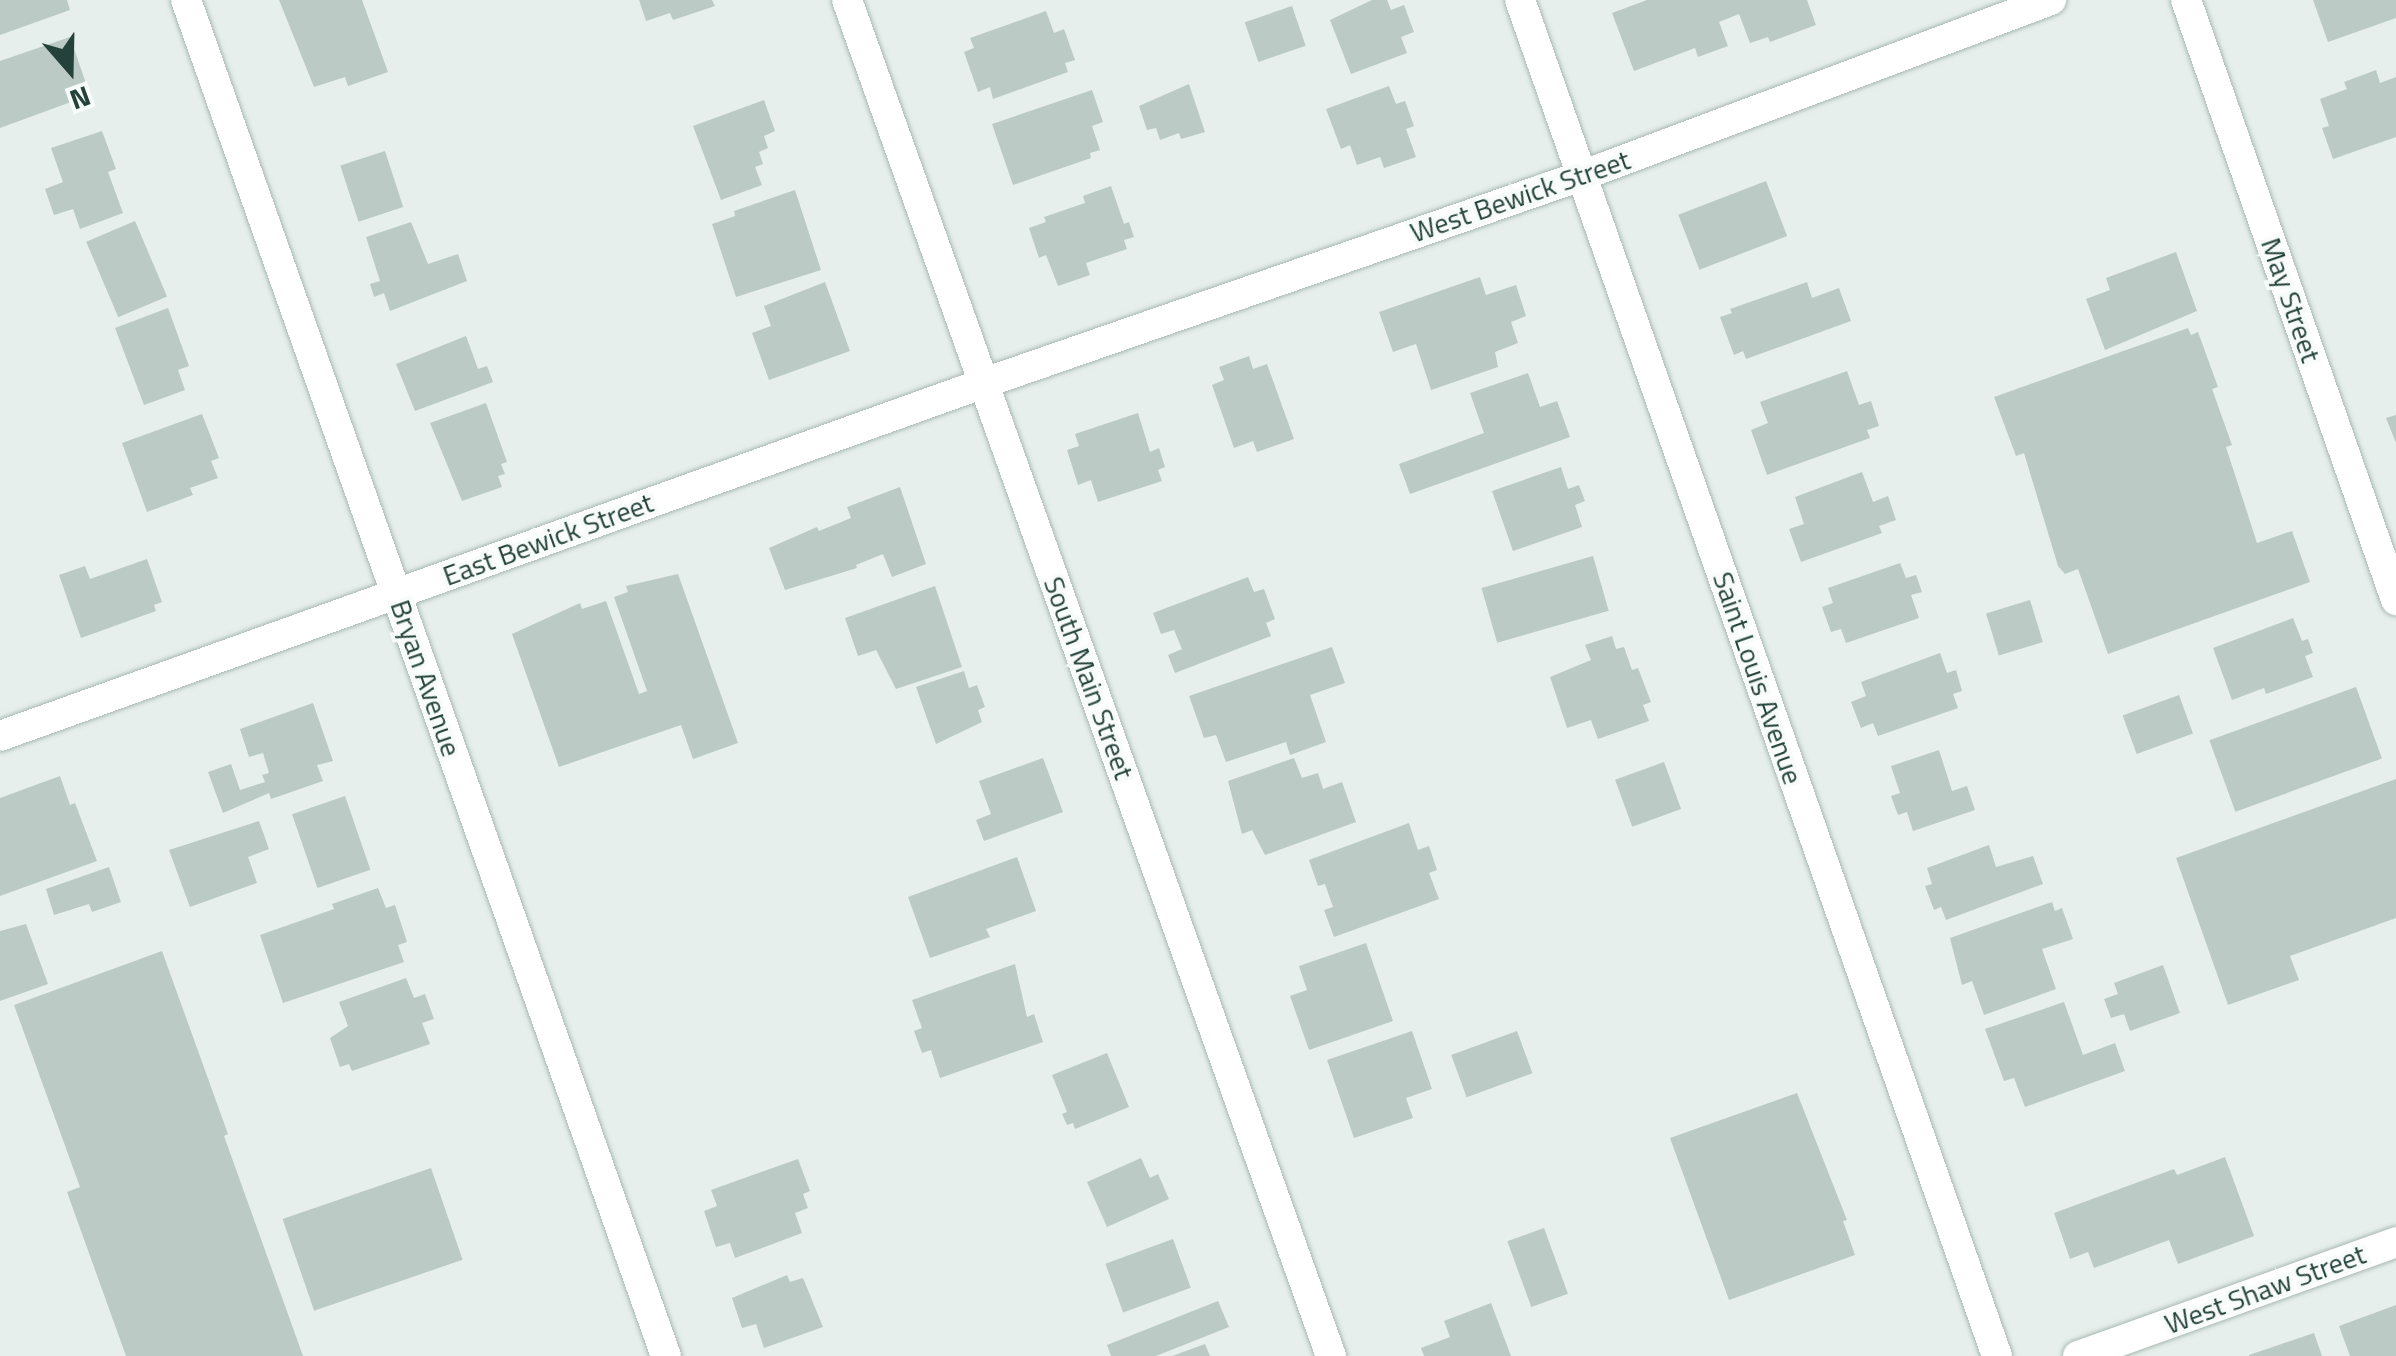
<!DOCTYPE html>
<html>
<head>
<meta charset="utf-8">
<style>
	body { margin:0 }
	#map { position:relative; width:2396px; height:1356px; overflow:hidden; background:#e6efeb; font-family:"Titillium Web",sans-serif }
	div>[style] { position:absolute }
	.building>* { inset:0; background:#bbcac4; transform-origin:0 0 }
	.roads { filter:drop-shadow(0 0 2px #a8b8b2) drop-shadow(0 0 2px #a8b8b2) }
	.minor>* { height:30px; margin:-15px; padding:0 15px; transform-origin:15px; border-radius:15px; background:#fff }
	span { translate:-50% -50%; white-space:nowrap; text-align:center; line-height:1.15; -webkit-text-stroke:8px #f7fbf9; paint-order:stroke }
	.street-label { font-size:28px; color:#24423a }
	.north { position:absolute; left:20px; top:20px; width:100px; height:100px; -webkit-text-stroke:8px #f7fbf9; paint-order:stroke; rotate:160deg; font-size:28px; font-weight:700; line-height:40px; text-align:center; color:#24423a }
	.north::after { content:''; display:block; margin:auto; width:35px; height:45px; background:#24423a; clip-path:polygon(50% 0,100% 100%,50% 72%,0 100%) }
</style>
</head>
<body>
<div id="map">
	<div class="building">
		<i style="clip-path:polygon(0 0,67px 0,70px 10px,0 35px)"></i>
		<i style="clip-path:polygon(279px 0,362px 0,388px 72px,348px 86px,345px 77px,314px 87px)"></i>
		<i style="clip-path:polygon(639px 0,712px 0,715px 6px,673px 20px,670px 13px,646px 21px)"></i>
		<i style="clip-path:polygon(1372px 0,1387px 0,1391px 10px,1404px 5px,1414px 32px,1401px 37px,1407px 53px,1351px 74px,1330px 20px)"></i>
		<i style="clip-path:polygon(1647px 0,1807px 0,1816px 25px,1770px 42px,1768px 37px,1750px 43px,1739px 14px,1719px 22px,1728px 46px,1698px 57px,1695px 48px,1634px 71px,1612px 13px)"></i>
		<i style="clip-path:polygon(2313px 0,2396px 0,2396px 18px,2328px 42px)"></i>
		<i style="left:1292px;top:6px;width:42px;height:50px;rotate:71deg"></i>
		<i style="clip-path:polygon(1046px 11px,1054px 33px,1064px 29px,1075px 60px,1065px 63px,1068px 72px,993px 99px,990px 87px,978px 92px,964px 52px,974px 48px,970px 38px)"></i>
		<i style="clip-path:polygon(70px 37px,90px 95px,0 128px,0 61px)"></i>
		<i style="clip-path:polygon(2376px 70px,2380px 83px,2396px 77px,2396px 137px,2333px 159px,2322px 128px,2329px 126px,2320px 99px,2347px 89px,2344px 82px)"></i>
		<i style="clip-path:polygon(1189px 84px,1205px 132px,1181px 139px,1179px 133px,1160px 140px,1156px 128px,1147px 130px,1139px 106px)"></i>
		<i style="clip-path:polygon(1389px 86px,1396px 104px,1405px 101px,1414px 126px,1406px 129px,1416px 157px,1384px 168px,1380px 157px,1357px 165px,1350px 145px,1341px 149px,1326px 109px)"></i>
		<i style="clip-path:polygon(1092px 90px,1103px 122px,1092px 126px,1100px 150px,1090px 153px,1091px 158px,1013px 185px,992px 124px)"></i>
		<i style="clip-path:polygon(764px 100px,775px 131px,764px 136px,768px 148px,759px 152px,763px 164px,755px 167px,762px 185px,721px 200px,693px 126px)"></i>
		<i style="clip-path:polygon(102px 131px,116px 169px,108px 172px,123px 213px,80px 229px,73px 209px,54px 215px,45px 189px,63px 182px,51px 148px)"></i>
		<i style="left:385px;top:151px;width:59px;height:47px;rotate:72deg"></i>
		<i style="left:1766px;top:181px;width:59px;height:94px;rotate:69deg"></i>
		<i style="clip-path:polygon(1111px 186px,1124px 224px,1129px 222px,1134px 237px,1124px 240px,1127px 249px,1086px 263px,1090px 275px,1058px 286px,1046px 255px,1039px 258px,1029px 228px,1046px 222px,1044px 217px,1085px 203px,1083px 196px)"></i>
		<i style="clip-path:polygon(795px 190px,821px 270px,736px 297px,712px 224px,735px 216px,734px 211px)"></i>
		<i style="left:135px;top:221px;width:82px;height:53px;rotate:67deg"></i>
		<i style="clip-path:polygon(411px 222px,428px 264px,458px 254px,467px 281px,390px 311px,384px 293px,374px 297px,370px 284px,380px 281px,366px 237px)"></i>
		<i style="clip-path:polygon(2176px 252px,2197px 311px,2105px 350px,2086px 299px,2110px 290px,2106px 278px)"></i>
		<i style="clip-path:polygon(1480px 277px,1486px 295px,1516px 285px,1526px 316px,1511px 322px,1518px 343px,1495px 352px,1498px 367px,1431px 390px,1416px 344px,1393px 352px,1379px 312px)"></i>
		<i style="clip-path:polygon(825px 282px,850px 351px,769px 380px,752px 333px,771px 326px,764px 306px)"></i>
		<i style="clip-path:polygon(1807px 282px,1812px 298px,1839px 288px,1851px 321px,1746px 359px,1743px 351px,1734px 355px,1720px 317px,1732px 313px,1730px 309px)"></i>
		<i style="clip-path:polygon(168px 308px,189px 366px,178px 370px,185px 390px,144px 405px,115px 328px)"></i>
		<i style="clip-path:polygon(2188px 328px,2191px 335px,2198px 332px,2218px 387px,2212px 389px,2232px 445px,2226px 447px,2257px 543px,2292px 531px,2310px 582px,2108px 654px,2078px 569px,2065px 574px,2058px 566px,2024px 453px,2016px 456px,1994px 397px)"></i>
		<i style="clip-path:polygon(466px 336px,478px 369px,487px 366px,493px 382px,415px 411px,396px 364px)"></i>
		<i style="clip-path:polygon(1249px 356px,1253px 369px,1267px 364px,1294px 439px,1257px 452px,1253px 441px,1234px 448px,1212px 385px,1224px 380px,1219px 367px)"></i>
		<i style="clip-path:polygon(1847px 371px,1859px 405px,1871px 401px,1879px 426px,1867px 430px,1870px 438px,1767px 475px,1751px 430px,1768px 423px,1760px 402px)"></i>
		<i style="clip-path:polygon(1528px 373px,1540px 407px,1557px 401px,1570px 437px,1410px 494px,1399px 464px,1484px 433px,1470px 393px)"></i>
		<i style="clip-path:polygon(486px 403px,507px 462px,501px 464px,505px 474px,498px 476px,502px 487px,462px 501px,430px 423px)"></i>
		<i style="clip-path:polygon(1138px 413px,1150px 452px,1159px 448px,1165px 467px,1158px 470px,1162px 481px,1098px 502px,1091px 480px,1078px 485px,1067px 450px,1079px 446px,1075px 434px)"></i>
		<i style="clip-path:polygon(202px 414px,219px 458px,211px 461px,218px 478px,190px 488px,193px 495px,147px 512px,122px 443px)"></i>
		<i style="clip-path:polygon(2396px 415px,2396px 443px,2386px 418px)"></i>
		<i style="clip-path:polygon(1561px 467px,1568px 489px,1579px 485px,1585px 501px,1575px 505px,1582px 527px,1513px 551px,1492px 491px)"></i>
		<i style="clip-path:polygon(1862px 472px,1873px 502px,1888px 496px,1896px 520px,1879px 526px,1882px 533px,1801px 562px,1789px 529px,1804px 524px,1795px 497px)"></i>
		<i style="clip-path:polygon(900px 487px,926px 564px,892px 577px,883px 554px,856px 565px,857px 568px,785px 590px,769px 548px,817px 527px,819px 531px,851px 518px,847px 507px)"></i>
		<i style="left:1593px;top:556px;width:57px;height:116px;rotate:74deg"></i>
		<i style="clip-path:polygon(147px 559px,162px 602px,154px 605px,156px 611px,81px 638px,59px 575px,85px 566px,90px 579px)"></i>
		<i style="clip-path:polygon(1900px 563px,1906px 578px,1916px 575px,1922px 592px,1911px 595px,1919px 618px,1846px 643px,1841px 629px,1831px 632px,1822px 607px,1833px 603px,1828px 588px)"></i>
		<i style="clip-path:polygon(678px 574px,738px 743px,693px 759px,681px 725px,559px 767px,512px 634px,580px 603px,582px 609px,606px 601px,639px 694px,647px 691px,614px 597px,628px 592px,626px 586px)"></i>
		<i style="clip-path:polygon(1248px 577px,1254px 592px,1264px 589px,1275px 619px,1266px 623px,1271px 636px,1175px 673px,1168px 655px,1182px 649px,1174px 630px,1161px 634px,1153px 613px)"></i>
		<i style="clip-path:polygon(935px 586px,962px 667px,896px 689px,876px 650px,858px 656px,845px 618px)"></i>
		<i style="left:2030px;top:600px;width:44px;height:46px;rotate:73deg"></i>
		<i style="clip-path:polygon(2293px 618px,2302px 641px,2308px 639px,2313px 653px,2305px 656px,2313px 677px,2266px 694px,2264px 688px,2232px 700px,2213px 648px)"></i>
		<i style="clip-path:polygon(1612px 636px,1616px 649px,1624px 647px,1632px 670px,1638px 668px,1651px 702px,1643px 705px,1649px 721px,1598px 739px,1591px 720px,1567px 728px,1550px 677px,1591px 660px,1585px 645px)"></i>
		<i style="clip-path:polygon(1332px 647px,1345px 683px,1310px 695px,1326px 742px,1290px 755px,1286px 742px,1226px 762px,1216px 735px,1204px 738px,1189px 696px)"></i>
		<i style="clip-path:polygon(1940px 653px,1947px 673px,1956px 670px,1962px 691px,1953px 694px,1958px 708px,1878px 736px,1873px 723px,1861px 728px,1851px 702px,1866px 696px,1861px 682px)"></i>
		<i style="clip-path:polygon(964px 671px,969px 688px,977px 685px,985px 707px,978px 710px,982px 722px,936px 744px,916px 687px)"></i>
		<i style="left:2356px;top:687px;width:76px;height:156px;rotate:70deg"></i>
		<i style="left:2179px;top:695px;width:41px;height:60px;rotate:70deg"></i>
		<i style="clip-path:polygon(313px 703px,333px 761px,317px 765px,323px 781px,271px 799px,269px 793px,223px 813px,208px 772px,231px 764px,240px 790px,265px 782px,262px 775px,269px 773px,263px 753px,249px 757px,240px 729px)"></i>
		<i style="clip-path:polygon(1939px 750px,1952px 791px,1967px 786px,1975px 810px,1913px 831px,1907px 812px,1898px 815px,1891px 796px,1900px 793px,1891px 766px)"></i>
		<i style="clip-path:polygon(1043px 758px,1063px 812px,984px 841px,976px 820px,991px 814px,979px 781px)"></i>
		<i style="clip-path:polygon(1294px 758px,1302px 778px,1318px 773px,1323px 789px,1342px 782px,1356px 822px,1265px 855px,1252px 830px,1242px 834px,1228px 781px)"></i>
		<i style="left:1664px;top:762px;width:50px;height:52px;rotate:70deg"></i>
		<i style="clip-path:polygon(60px 776px,70px 805px,75px 803px,97px 861px,0 896px,0 798px)"></i>
		<i style="clip-path:polygon(2396px 779px,2396px 918px,2290px 956px,2299px 980px,2228px 1005px,2176px 858px)"></i>
		<i style="left:345px;top:796px;width:78px;height:56px;rotate:71deg"></i>
		<i style="clip-path:polygon(259px 821px,269px 849px,248px 857px,257px 883px,190px 907px,169px 850px)"></i>
		<i style="clip-path:polygon(1409px 823px,1418px 850px,1429px 846px,1437px 870px,1429px 873px,1439px 899px,1334px 937px,1324px 910px,1333px 907px,1325px 884px,1318px 886px,1309px 860px)"></i>
		<i style="clip-path:polygon(1989px 845px,1996px 867px,2033px 856px,2043px 884px,1946px 920px,1941px 907px,1934px 910px,1925px 886px,1932px 884px,1927px 868px)"></i>
		<i style="clip-path:polygon(1017px 857px,1036px 911px,986px 929px,990px 937px,930px 958px,908px 897px)"></i>
		<i style="clip-path:polygon(109px 867px,121px 902px,92px 912px,89px 904px,54px 915px,46px 889px)"></i>
		<i style="clip-path:polygon(378px 888px,386px 908px,395px 905px,407px 942px,398px 945px,404px 962px,283px 1003px,260px 935px,334px 909px,332px 904px)"></i>
		<i style="clip-path:polygon(2052px 902px,2055px 911px,2062px 908px,2073px 939px,2042px 949px,2056px 989px,1984px 1015px,1972px 981px,1962px 985px,1950px 938px)"></i>
		<i style="clip-path:polygon(26px 924px,48px 984px,0 1001px,0 931px)"></i>
		<i style="clip-path:polygon(1366px 943px,1393px 1021px,1309px 1050px,1290px 996px,1307px 990px,1299px 966px)"></i>
		<i style="clip-path:polygon(162px 951px,228px 1134px,224px 1136px,303px 1356px,126px 1356px,67px 1192px,80px 1187px,14px 1005px)"></i>
		<i style="clip-path:polygon(1015px 964px,1027px 1017px,1034px 1014px,1043px 1042px,940px 1078px,931px 1050px,922px 1053px,914px 1031px,922px 1028px,912px 1000px)"></i>
		<i style="clip-path:polygon(2163px 965px,2180px 1013px,2130px 1031px,2124px 1014px,2111px 1018px,2104px 999px,2118px 994px,2114px 983px)"></i>
		<i style="clip-path:polygon(406px 978px,414px 998px,425px 994px,434px 1019px,422px 1023px,430px 1044px,352px 1071px,349px 1064px,340px 1067px,330px 1038px,348px 1026px,339px 1002px)"></i>
		<i style="clip-path:polygon(2064px 1002px,2083px 1055px,2115px 1043px,2125px 1071px,2025px 1107px,2014px 1078px,2004px 1081px,1985px 1029px)"></i>
		<i style="clip-path:polygon(1412px 1031px,1432px 1089px,1406px 1098px,1413px 1118px,1354px 1138px,1327px 1060px)"></i>
		<i style="left:1517px;top:1031px;width:45px;height:70px;rotate:70deg"></i>
		<i style="clip-path:polygon(1107px 1053px,1129px 1107px,1075px 1129px,1073px 1123px,1067px 1125px,1062px 1114px,1067px 1112px,1052px 1075px)"></i>
		<i style="clip-path:polygon(1797px 1093px,1847px 1220px,1843px 1221px,1855px 1255px,1729px 1300px,1670px 1138px)"></i>
		<i style="clip-path:polygon(2225px 1157px,2254px 1236px,2178px 1264px,2169px 1240px,2094px 1268px,2088px 1252px,2070px 1259px,2054px 1213px,2174px 1169px,2177px 1175px)"></i>
		<i style="clip-path:polygon(1141px 1158px,1150px 1178px,1158px 1174px,1169px 1199px,1107px 1227px,1087px 1182px)"></i>
		<i style="clip-path:polygon(798px 1159px,810px 1191px,803px 1194px,808px 1208px,795px 1213px,802px 1233px,735px 1258px,730px 1243px,716px 1247px,704px 1211px,717px 1206px,711px 1190px)"></i>
		<i style="left:431px;top:1168px;width:97px;height:157px;rotate:71deg"></i>
		<i style="left:1544px;top:1228px;width:70px;height:39px;rotate:70deg"></i>
		<i style="left:1173px;top:1239px;width:52px;height:72px;rotate:70deg"></i>
		<i style="clip-path:polygon(787px 1275px,790px 1282px,803px 1278px,823px 1327px,764px 1348px,756px 1324px,742px 1328px,732px 1298px)"></i>
		<i style="clip-path:polygon(1218px 1301px,1229px 1327px,1156px 1356px,1111px 1356px,1107px 1345px)"></i>
		<i style="clip-path:polygon(1491px 1303px,1511px 1356px,1424px 1356px,1421px 1348px,1450px 1337px,1444px 1321px)"></i>
		<i style="clip-path:polygon(2396px 1305px,2396px 1356px,2350px 1356px,2339px 1326px)"></i>
		<i style="clip-path:polygon(2314px 1333px,2322px 1356px,2249px 1356px,2249px 1355px)"></i>
		<i style="clip-path:polygon(1205px 1344px,1210px 1356px,1172px 1356px)"></i>
	</div>
	<div class="roads">
		<div class="minor">
			<i style="left:186px;top:0;width:1438px;rotate:70.51deg"></i>
			<i style="left:847px;top:0;width:1440px;rotate:70.36deg"></i>
			<i style="left:1520px;top:0;width:1437px;rotate:70.62deg"></i>
			<i style="left:2186px;top:0;width:636px;rotate:70.71deg"></i>
			<i style="left:0;top:736px;width:1045px;rotate:-19.73deg"></i>
			<i style="left:984px;top:383px;width:632px;rotate:-19.12deg"></i>
			<i style="left:1581px;top:176px;width:502px;rotate:-20.53deg"></i>
			<i style="left:2078px;top:1356px;width:338px;rotate:-19.7deg"></i>
		</div>
	</div>
	<div class="street-label">
		<span style="left:1520px;top:196px;rotate:-19deg">West Bewick Street</span>
		<span style="left:2291px;top:300px;rotate:71deg">May Street</span>
		<span style="left:548px;top:539px;rotate:-20deg">East Bewick Street</span>
		<span style="left:426px;top:678px;rotate:71deg">Bryan Avenue</span>
		<span style="left:1089px;top:678px;rotate:70deg">South Main Street</span>
		<span style="left:1758px;top:678px;rotate:71deg">Saint Louis Avenue</span>
		<span style="left:2265px;top:1289px;rotate:-20deg">West Shaw Street</span>
	</div>
	<div class="north">N</div>
</div>
</body>
</html>
